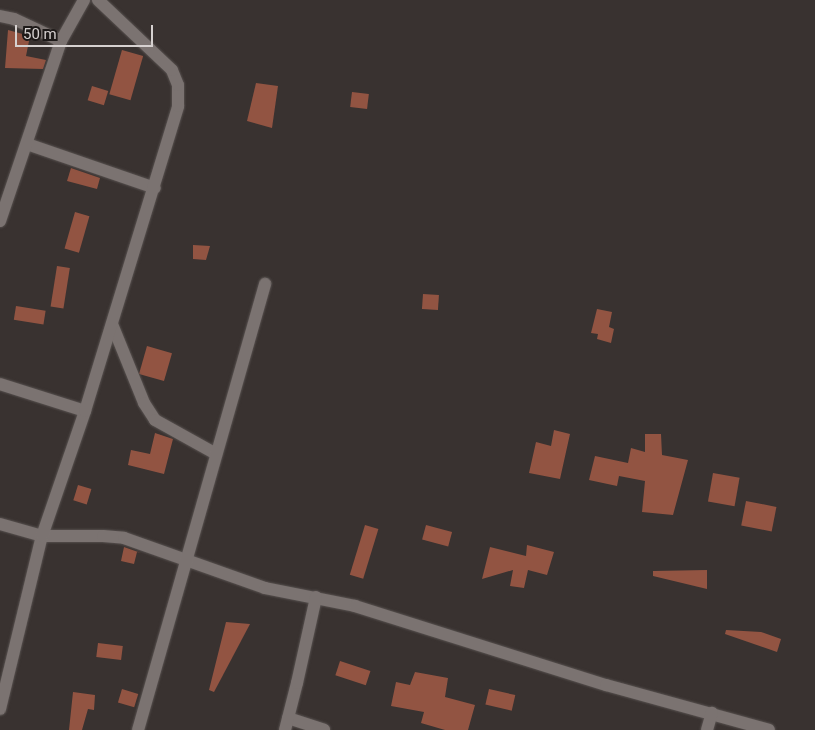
<!DOCTYPE html>
<html>
<head>
<meta charset="utf-8">
<style>
	body { margin:0 }
	#map { position:relative; width:815px; height:730px; overflow:hidden; background:#393230; font-family:Roboto,sans-serif }
	div>[style] { position:absolute }
	.building>* { inset:0; background:#925442; transform-origin:0 0 }
	.roads { filter:drop-shadow(0 0 1px #57514f) drop-shadow(0 0 1px #57514f) }
	.street>* { height:12px; margin:-6px; padding:0 6px; transform-origin:6px; border-radius:6px; background:#7b7371 }
	span { translate:-50% -50%; white-space:nowrap; text-align:center; line-height:1.15; -webkit-text-stroke:5px #1e1a19; paint-order:stroke }
	.scale { position:absolute; left:15px; top:25px; width:138px; height:22px; box-sizing:border-box; border:2px solid #d6d1d0; border-top:0; padding-left:6px; font-size:15px; line-height:18px; white-space:nowrap; color:#d6d1d0; -webkit-text-stroke:4px #1e1a19; paint-order:stroke }
</style>
</head>
<body>
<div id="map">
	<div class="building">
		<i style="clip-path:polygon(8px 30px,30px 36px,26px 56px,46px 60px,43px 69px,5px 68px)"></i>
		<i style="left:122px;top:50px;width:22px;height:46px;rotate:16deg"></i>
		<i style="clip-path:polygon(256px 83px,278px 86px,272px 128px,247px 121px)"></i>
		<i style="left:92px;top:86px;width:17px;height:15px;rotate:17deg"></i>
		<i style="left:352px;top:92px;width:17px;height:15px;rotate:7deg"></i>
		<i style="clip-path:polygon(71px 168px,100px 178px,97px 189px,67px 181px)"></i>
		<i style="left:75px;top:212px;width:15px;height:38px;rotate:16deg"></i>
		<i style="clip-path:polygon(193px 245px,210px 246px,206px 260px,193px 259px)"></i>
		<i style="left:57px;top:266px;width:13px;height:41px;rotate:9deg"></i>
		<i style="left:423px;top:294px;width:16px;height:15px;rotate:4deg"></i>
		<i style="left:16px;top:306px;width:30px;height:14px;rotate:9deg"></i>
		<i style="clip-path:polygon(597px 309px,612px 312px,609px 327px,614px 329px,611px 343px,597px 339px,598px 334px,591px 333px)"></i>
		<i style="left:147px;top:346px;width:26px;height:29px;rotate:16deg"></i>
		<i style="clip-path:polygon(554px 430px,570px 434px,560px 479px,529px 473px,536px 442px,551px 446px)"></i>
		<i style="clip-path:polygon(155px 433px,173px 439px,164px 474px,128px 465px,131px 450px,150px 454px)"></i>
		<i style="clip-path:polygon(645px 434px,661px 434px,662px 455px,688px 460px,673px 515px,642px 512px,645px 481px,619px 476px,617px 486px,589px 480px,595px 456px,628px 463px,631px 448px,645px 452px)"></i>
		<i style="left:713px;top:473px;width:27px;height:29px;rotate:10deg"></i>
		<i style="left:78px;top:485px;width:14px;height:16px;rotate:17deg"></i>
		<i style="left:746px;top:501px;width:31px;height:25px;rotate:11deg"></i>
		<i style="left:365px;top:525px;width:14px;height:52px;rotate:17deg"></i>
		<i style="left:426px;top:525px;width:27px;height:15px;rotate:15deg"></i>
		<i style="clip-path:polygon(527px 545px,554px 552px,547px 575px,528px 570px,524px 588px,510px 586px,513px 570px,482px 579px,490px 547px,526px 556px)"></i>
		<i style="clip-path:polygon(124px 547px,141px 553px,137px 552px,134px 564px,121px 561px)"></i>
		<i style="clip-path:polygon(707px 570px,707px 589px,653px 576px,653px 571px)"></i>
		<i style="clip-path:polygon(226px 622px,250px 624px,214px 692px,209px 690px)"></i>
		<i style="clip-path:polygon(726px 630px,761px 632px,781px 639px,777px 652px,725px 634px)"></i>
		<i style="left:98px;top:643px;width:25px;height:14px;rotate:7deg"></i>
		<i style="left:340px;top:661px;width:32px;height:15px;rotate:18deg"></i>
		<i style="clip-path:polygon(415px 672px,448px 678px,445px 697px,475px 705px,468px 730px,445px 730px,421px 723px,424px 712px,391px 706px,396px 682px,410px 685px)"></i>
		<i style="left:122px;top:689px;width:17px;height:14px;rotate:17deg"></i>
		<i style="left:489px;top:689px;width:27px;height:16px;rotate:13deg"></i>
		<i style="clip-path:polygon(73px 692px,95px 695px,94px 710px,88px 709px,82px 730px,69px 730px)"></i>
	</div>
	<div class="roads">
		<div class="street">
			<i style="left:0;top:16px;width:14px;rotate:12deg"></i>
			<i style="left:14px;top:19px;width:52px;rotate:25.1deg"></i>
			<i style="left:27px;top:144px;width:135px;rotate:19deg"></i>
			<i style="left:0;top:221px;width:190px;rotate:-71.3deg"></i>
			<i style="left:61px;top:41px;width:47px;rotate:-60.7deg"></i>
			<i style="left:112px;top:324px;width:85px;rotate:67.9deg"></i>
			<i style="left:144px;top:403px;width:20px;rotate:57deg"></i>
			<i style="left:155px;top:420px;width:70px;rotate:29.1deg"></i>
			<i style="left:0;top:384px;width:89px;rotate:17.6deg"></i>
			<i style="left:0;top:524px;width:44px;rotate:15.9deg"></i>
			<i style="left:42px;top:536px;width:61px"></i>
			<i style="left:103px;top:536px;width:21px;rotate:5deg"></i>
			<i style="left:124px;top:538px;width:150px;rotate:19.5deg"></i>
			<i style="left:265px;top:588px;width:92px;rotate:11.3deg"></i>
			<i style="left:355px;top:606px;width:263px;rotate:17.5deg"></i>
			<i style="left:606px;top:685px;width:169px;rotate:15.4deg"></i>
			<i style="left:0;top:709px;width:178px;rotate:-76.4deg"></i>
			<i style="left:42px;top:536px;width:132px;rotate:-71deg"></i>
			<i style="left:85px;top:411px;width:319px;rotate:-73deg"></i>
			<i style="left:178px;top:106px;width:21px;rotate:-90deg"></i>
			<i style="left:178px;top:85px;width:16px;rotate:-112deg"></i>
			<i style="left:172px;top:70px;width:102px;rotate:-136.6deg"></i>
			<i style="left:288px;top:718px;width:38px;rotate:18deg"></i>
			<i style="left:138px;top:730px;width:464px;rotate:-74.1deg"></i>
			<i style="left:285px;top:730px;width:49px;rotate:-75.7deg"></i>
			<i style="left:297px;top:683px;width:88px;rotate:-77.5deg"></i>
			<i style="left:707px;top:730px;width:18px;rotate:-74deg"></i>
		</div>
	</div>
	<div class="scale">50 m</div>
</div>
</body>
</html>
